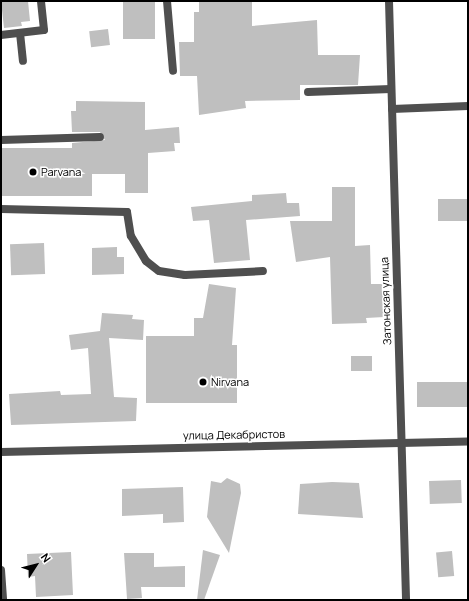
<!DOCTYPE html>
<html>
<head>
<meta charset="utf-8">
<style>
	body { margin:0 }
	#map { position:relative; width:469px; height:601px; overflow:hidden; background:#fff; font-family:Manrope,sans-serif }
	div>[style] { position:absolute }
	.building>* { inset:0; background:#bfbfbf; transform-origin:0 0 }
	.service>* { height:8px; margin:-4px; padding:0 4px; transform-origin:4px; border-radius:4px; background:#4f4f4f }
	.minor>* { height:8px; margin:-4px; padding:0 4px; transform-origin:4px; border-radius:4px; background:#4f4f4f }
	.dots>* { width:11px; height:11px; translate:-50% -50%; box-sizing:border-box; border:2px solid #fff; border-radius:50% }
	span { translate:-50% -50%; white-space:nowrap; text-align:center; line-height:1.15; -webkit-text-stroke:3px #fff; paint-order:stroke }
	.poi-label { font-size:11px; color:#000 }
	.left { translate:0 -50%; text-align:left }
	.street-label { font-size:11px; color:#000 }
	.frame { position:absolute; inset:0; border:2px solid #000; pointer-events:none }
	.north { position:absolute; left:16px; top:545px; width:40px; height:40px; -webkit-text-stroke:3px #fff; paint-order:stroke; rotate:54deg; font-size:11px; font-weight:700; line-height:16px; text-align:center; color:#000 }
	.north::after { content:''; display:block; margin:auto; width:14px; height:18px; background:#000; clip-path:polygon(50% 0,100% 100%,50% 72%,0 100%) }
</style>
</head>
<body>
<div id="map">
	<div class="building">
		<i style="clip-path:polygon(1px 1px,28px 1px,30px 21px,21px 22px,22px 26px,4px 28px)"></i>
		<i style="left:123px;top:1px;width:32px;height:38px"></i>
		<i style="clip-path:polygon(199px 1px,252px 1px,252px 26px,317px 20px,318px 55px,360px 55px,358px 85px,300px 85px,300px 100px,245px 101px,246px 108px,199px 115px,197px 76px,180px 76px,179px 42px,194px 42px,194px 12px,199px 12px)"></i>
		<i style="left:108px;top:29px;width:16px;height:19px;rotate:83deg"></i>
		<i style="clip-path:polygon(76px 101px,145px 102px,145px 130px,179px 127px,180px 143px,174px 143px,175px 151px,148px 153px,148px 193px,125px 193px,125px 174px,92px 174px,92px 196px,1px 196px,1px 148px,72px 148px,72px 143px,105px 140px,100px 132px,72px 132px,71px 111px,76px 111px)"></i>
		<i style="clip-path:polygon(332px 187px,355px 187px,355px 246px,370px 245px,371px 284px,382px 284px,384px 317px,366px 318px,367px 323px,332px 324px,330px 257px,296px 262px,290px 221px,332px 221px)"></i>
		<i style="clip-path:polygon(286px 193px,287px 203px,299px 203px,300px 216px,246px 220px,250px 260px,214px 263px,209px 220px,193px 221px,191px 207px,252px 201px,252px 195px)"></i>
		<i style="left:468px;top:199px;width:22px;height:30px;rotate:90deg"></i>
		<i style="left:44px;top:243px;width:31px;height:34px;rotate:88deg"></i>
		<i style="clip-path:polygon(117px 247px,117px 257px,124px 257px,124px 274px,92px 275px,92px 248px)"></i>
		<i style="clip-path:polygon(209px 284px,236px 288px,232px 345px,237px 345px,237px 403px,146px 403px,146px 336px,194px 336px,194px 318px,203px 318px)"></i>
		<i style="clip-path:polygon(102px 313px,133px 315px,132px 319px,144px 320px,143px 340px,109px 338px,114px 397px,137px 398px,136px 421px,11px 425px,9px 394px,60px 391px,61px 395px,91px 394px,88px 348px,71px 350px,69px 335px,100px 331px)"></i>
		<i style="left:351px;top:356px;width:21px;height:15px"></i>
		<i style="left:468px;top:382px;width:25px;height:51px;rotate:90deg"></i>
		<i style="clip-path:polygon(227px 478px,240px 484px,241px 493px,229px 553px,207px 517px,211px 481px,221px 483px)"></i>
		<i style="left:461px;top:480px;width:23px;height:32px;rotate:88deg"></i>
		<i style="clip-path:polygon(332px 482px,359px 483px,363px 518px,298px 514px,300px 484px)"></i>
		<i style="clip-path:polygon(183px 487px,184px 522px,163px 523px,163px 514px,122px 516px,122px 489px)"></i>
		<i style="clip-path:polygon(203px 550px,220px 555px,204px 600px,197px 600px)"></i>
		<i style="left:452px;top:551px;width:25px;height:16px;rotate:85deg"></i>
		<i style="clip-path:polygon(71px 552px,73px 595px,36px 597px,35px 576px,28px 577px,27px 554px)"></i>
		<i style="clip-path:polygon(124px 553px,154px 553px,154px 567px,185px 566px,185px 587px,141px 587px,142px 598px,127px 599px)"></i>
	</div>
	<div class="service">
		<i style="left:167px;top:1px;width:70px;rotate:85.1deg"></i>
		<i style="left:20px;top:33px;width:28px;rotate:84deg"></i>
		<i style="left:1px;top:35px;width:43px;rotate:-6.6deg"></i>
		<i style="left:44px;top:30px;width:29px;rotate:-96deg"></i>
		<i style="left:308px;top:92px;width:83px;rotate:-2.1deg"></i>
		<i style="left:392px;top:109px;width:76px;rotate:-2.3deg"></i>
		<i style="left:1px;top:140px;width:99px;rotate:-1.7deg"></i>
		<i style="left:1px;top:209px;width:126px;rotate:1.4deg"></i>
		<i style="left:127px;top:212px;width:24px;rotate:81deg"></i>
		<i style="left:131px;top:236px;width:29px;rotate:59deg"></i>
		<i style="left:146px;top:261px;width:16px;rotate:38deg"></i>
		<i style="left:159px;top:271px;width:26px;rotate:9deg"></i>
		<i style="left:185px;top:275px;width:78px;rotate:-2.9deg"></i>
	</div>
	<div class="minor">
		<i style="left:389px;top:1px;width:599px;rotate:88.37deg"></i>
		<i style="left:1px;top:452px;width:467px;rotate:-1.3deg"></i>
		<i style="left:1px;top:570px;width:30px;rotate:86deg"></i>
	</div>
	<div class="dots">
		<i style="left:33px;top:172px;background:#000"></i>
		<i style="left:203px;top:382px;background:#000"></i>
	</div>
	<div class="poi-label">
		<span class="left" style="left:41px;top:172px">Parvana</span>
		<span class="left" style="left:211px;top:382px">Nirvana</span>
	</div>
	<div class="street-label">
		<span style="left:386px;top:301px;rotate:-92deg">Затонская улица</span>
		<span style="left:234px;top:435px;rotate:-1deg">улица Декабристов</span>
	</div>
	<div class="frame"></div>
	<div class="north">N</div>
</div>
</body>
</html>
